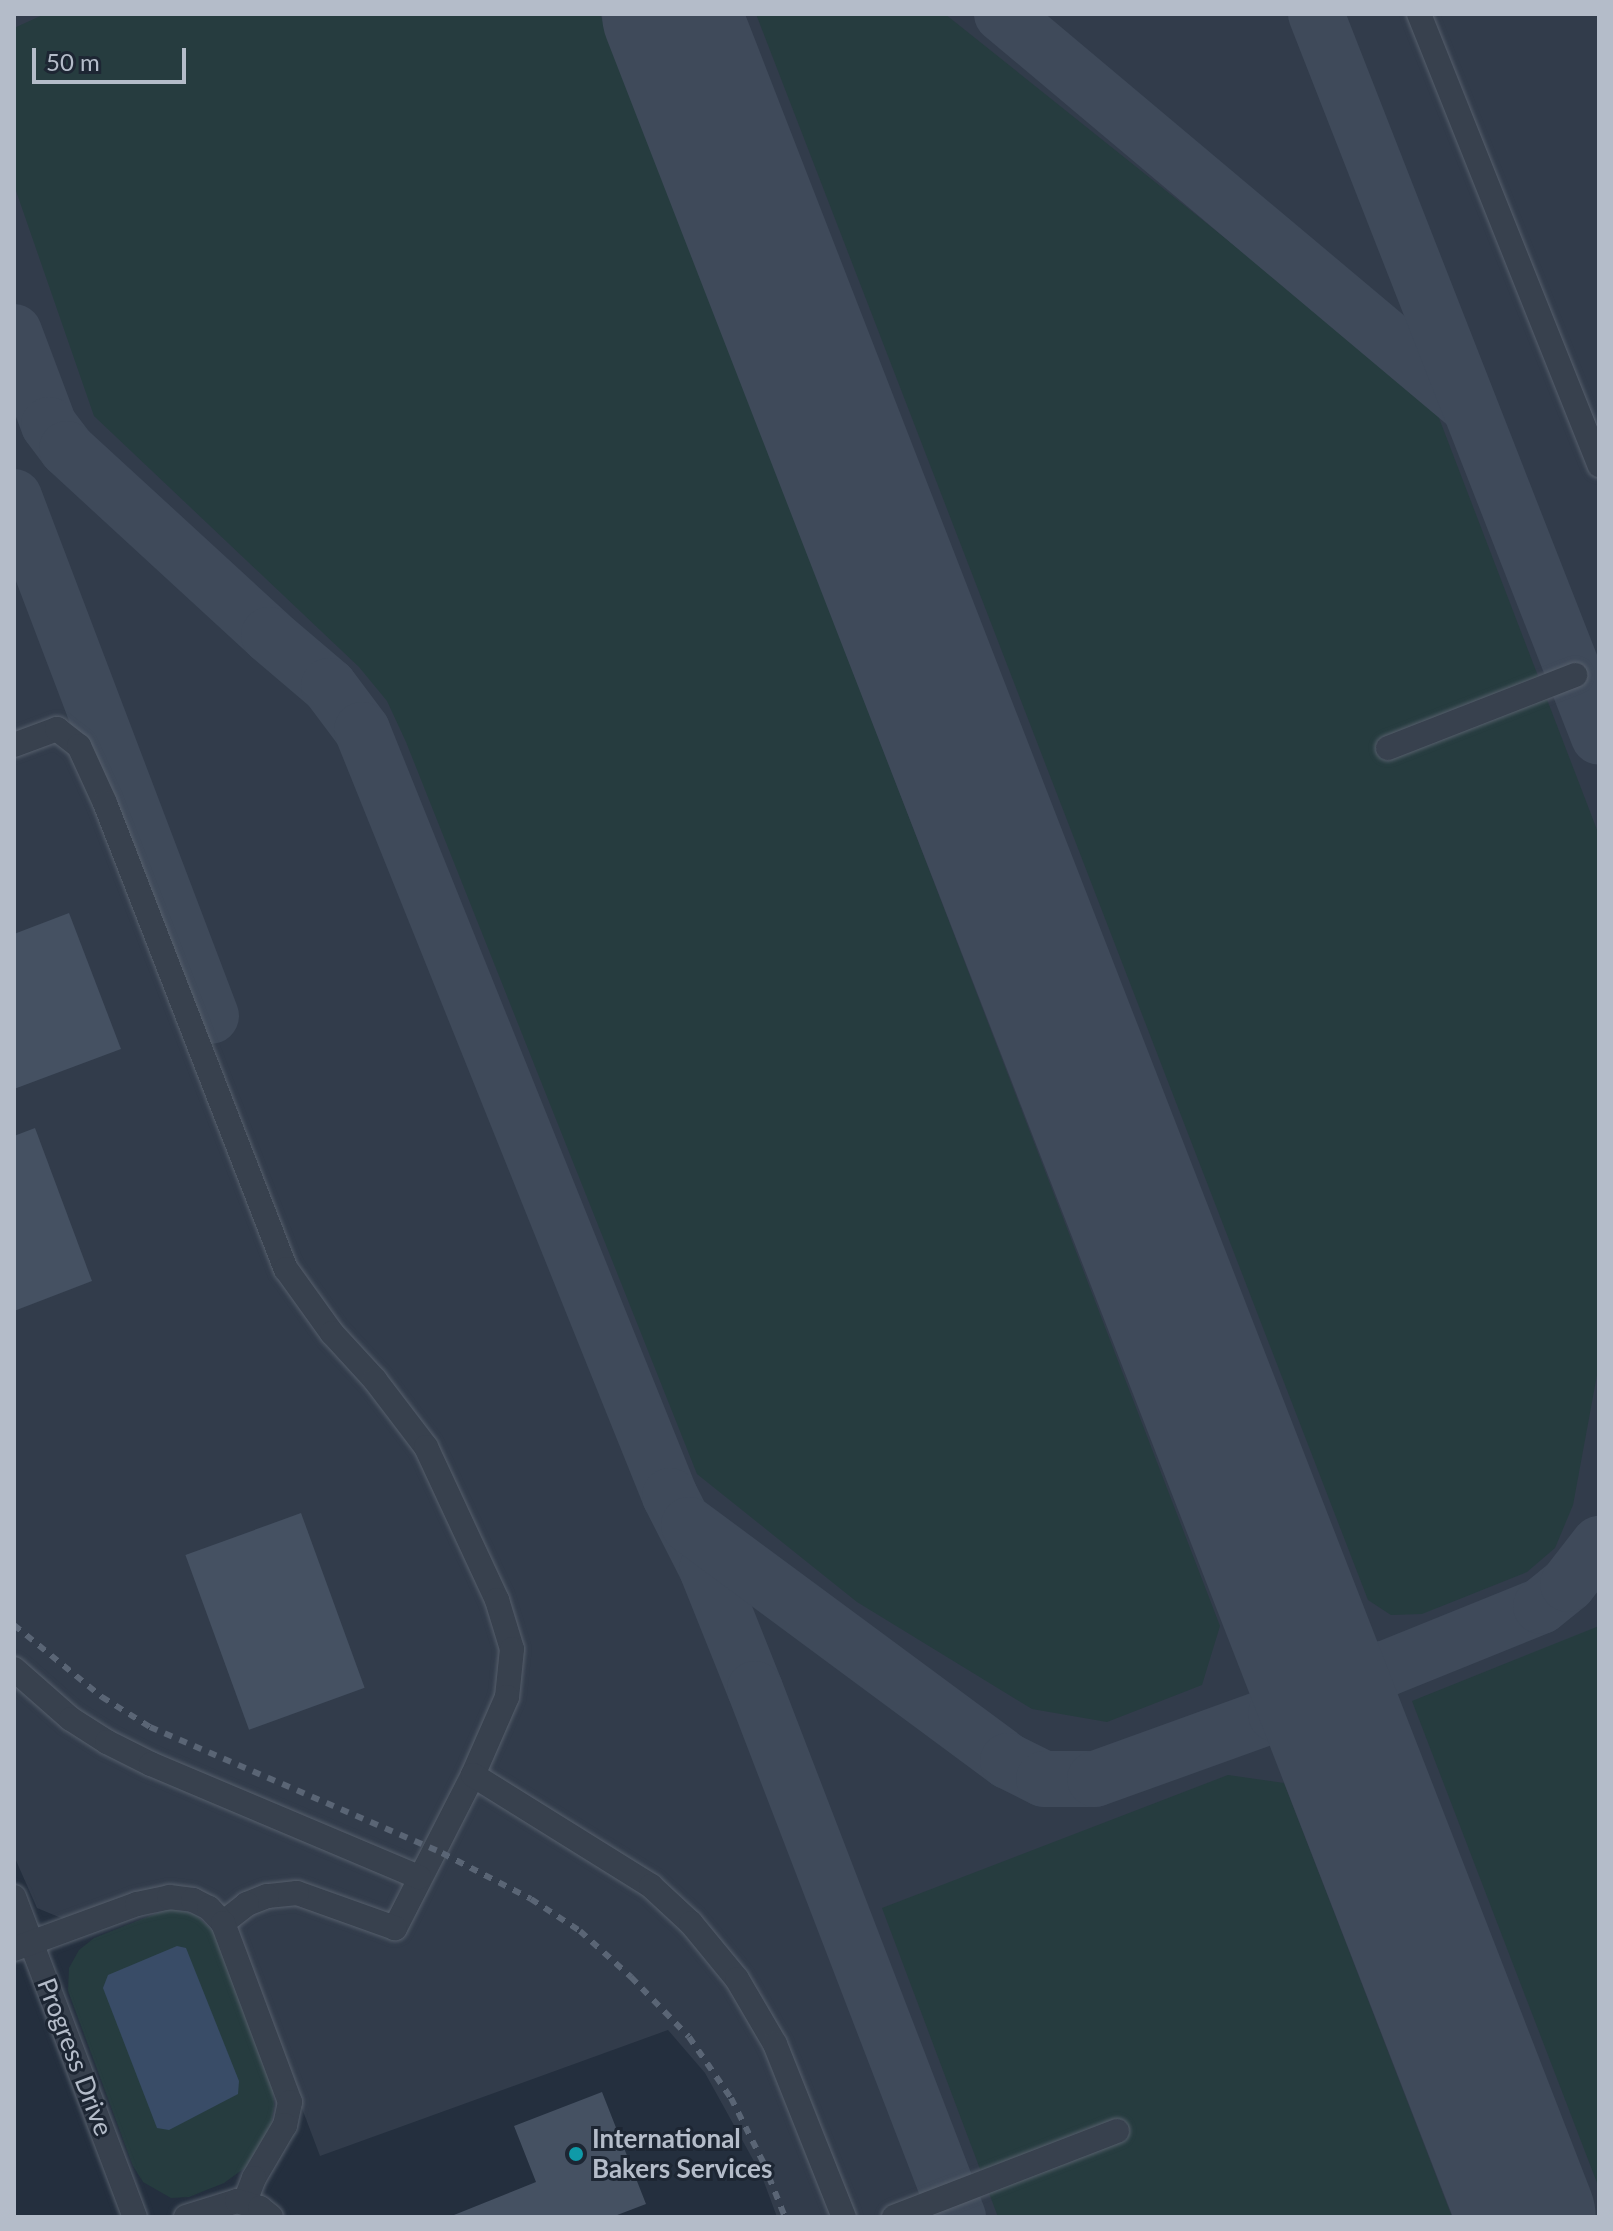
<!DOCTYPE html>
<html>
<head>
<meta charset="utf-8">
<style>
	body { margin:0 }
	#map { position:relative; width:1613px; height:2231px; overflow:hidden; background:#242f3e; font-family:Lato,sans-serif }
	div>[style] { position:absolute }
	.airport>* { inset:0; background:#323c4b }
	.green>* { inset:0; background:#263c3f }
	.water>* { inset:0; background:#394c67 }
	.taxiway>* { height:56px; margin:-28px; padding:0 28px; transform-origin:28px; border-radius:28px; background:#3f4a5a }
	.runway>* { height:138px; margin:-69px; padding:0 69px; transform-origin:69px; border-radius:69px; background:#3f4a5a }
	.building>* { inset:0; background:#455162; transform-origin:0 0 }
	.roads { filter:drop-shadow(0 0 2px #565f6c) drop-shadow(0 0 2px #565f6c) }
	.minor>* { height:24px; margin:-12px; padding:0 12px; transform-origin:12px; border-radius:12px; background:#38414e }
	.rail>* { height:6px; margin-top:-3px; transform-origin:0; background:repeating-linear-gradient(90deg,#5a6575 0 8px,transparent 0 16px) }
	.dots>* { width:22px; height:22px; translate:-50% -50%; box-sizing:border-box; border:4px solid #1d2633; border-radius:50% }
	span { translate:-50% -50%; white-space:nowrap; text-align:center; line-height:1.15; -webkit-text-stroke:6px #1d2633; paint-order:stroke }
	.street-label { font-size:26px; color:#b4bcc9 }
	.poi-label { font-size:26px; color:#b4bcc9; font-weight:700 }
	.left { translate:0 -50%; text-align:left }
	.frame { position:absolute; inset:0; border:16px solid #b4bcc9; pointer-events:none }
	.scale { position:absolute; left:32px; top:48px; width:154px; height:36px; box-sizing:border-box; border:4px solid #b4bcc9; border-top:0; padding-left:10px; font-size:24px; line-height:28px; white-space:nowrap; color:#b4bcc9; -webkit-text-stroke:6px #1d2633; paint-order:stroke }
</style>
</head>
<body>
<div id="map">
	<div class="airport">
		<i style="clip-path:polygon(14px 14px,1599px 14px,1599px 2217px,777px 2217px,761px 2174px,705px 2073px,668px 2030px,320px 2156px,255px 1984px,203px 1892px,170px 1884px,66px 1920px,37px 1908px,14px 1856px)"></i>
	</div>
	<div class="green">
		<i style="clip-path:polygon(45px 14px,600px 14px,1220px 1626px,1202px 1685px,1107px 1722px,1032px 1709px,857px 1602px,697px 1474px,406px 742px,387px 701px,359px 667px,94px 416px,14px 185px,14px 28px)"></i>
		<i style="clip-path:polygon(756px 14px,945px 14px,1434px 405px,1599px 835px,1599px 1364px,1573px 1505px,1555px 1548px,1527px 1572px,1422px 1614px,1391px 1615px,1368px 1600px)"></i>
		<i style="clip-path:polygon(1599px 1626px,1599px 2188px,1412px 1701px)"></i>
		<i style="clip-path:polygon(1228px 1775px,1284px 1783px,1452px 2217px,998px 2217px,882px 1908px)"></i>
		<i style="clip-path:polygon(170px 1908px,195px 1914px,214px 1932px,273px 2089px,274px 2105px,271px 2127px,246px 2167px,224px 2183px,189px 2197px,171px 2198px,143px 2182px,133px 2166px,68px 1991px,69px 1968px,79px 1950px,94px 1938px)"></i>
	</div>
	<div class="water">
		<i style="clip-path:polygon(177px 1946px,186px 1948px,239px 2081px,238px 2094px,169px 2130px,157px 2128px,103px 1988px,108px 1975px)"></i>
	</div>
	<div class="taxiway">
		<i style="left:1002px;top:14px;width:606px;rotate:40.05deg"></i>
		<i style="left:1316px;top:14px;width:776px;rotate:68.62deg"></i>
		<i style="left:14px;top:332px;width:99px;rotate:69.4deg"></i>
		<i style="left:49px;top:425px;width:30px;rotate:53deg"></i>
		<i style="left:67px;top:449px;width:275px;rotate:42.6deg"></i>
		<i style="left:269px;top:635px;width:79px;rotate:40.4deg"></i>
		<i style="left:329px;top:686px;width:55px;rotate:53.1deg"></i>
		<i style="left:362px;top:730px;width:826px;rotate:68.1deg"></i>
		<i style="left:670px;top:1496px;width:82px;rotate:63.1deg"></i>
		<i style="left:707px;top:1569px;width:129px;rotate:68.2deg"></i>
		<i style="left:755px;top:1689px;width:566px;rotate:68.97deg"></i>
		<i style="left:14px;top:497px;width:555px;rotate:69.21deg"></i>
		<i style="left:689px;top:1525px;width:397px;rotate:36.5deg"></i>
		<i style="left:1008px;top:1761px;width:40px;rotate:26.6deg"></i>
		<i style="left:1044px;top:1779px;width:51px"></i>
		<i style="left:1095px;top:1779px;width:192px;rotate:-19.8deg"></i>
		<i style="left:1276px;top:1714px;width:37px;rotate:-63deg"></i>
		<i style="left:1293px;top:1681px;width:64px;rotate:-91.8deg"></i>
		<i style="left:1291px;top:1617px;width:62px;rotate:43.7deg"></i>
		<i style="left:1336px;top:1660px;width:24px;rotate:28deg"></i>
		<i style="left:1357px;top:1671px;width:28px;rotate:-4deg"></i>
		<i style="left:1385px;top:1669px;width:168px;rotate:-22deg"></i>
		<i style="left:1541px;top:1606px;width:35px;rotate:-39deg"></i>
		<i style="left:1568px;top:1584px;width:51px;rotate:-52.2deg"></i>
	</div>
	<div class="runway">
		<i style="left:671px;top:14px;width:2363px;rotate:68.77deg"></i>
	</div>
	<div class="building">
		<i style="clip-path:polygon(69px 913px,121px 1049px,14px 1089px,14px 934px)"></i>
		<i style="clip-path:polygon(35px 1128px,92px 1281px,14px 1311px,14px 1136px)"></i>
		<i style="left:301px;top:1513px;width:186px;height:123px;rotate:70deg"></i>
		<i style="clip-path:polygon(602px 2092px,646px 2204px,612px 2217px,449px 2217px,536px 2182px,514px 2126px)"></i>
	</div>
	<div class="roads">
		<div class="minor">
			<i style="left:1419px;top:14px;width:486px;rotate:68.2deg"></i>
			<i style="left:14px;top:745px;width:46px;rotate:-20.4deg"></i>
			<i style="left:57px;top:729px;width:28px;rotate:38deg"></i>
			<i style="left:79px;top:746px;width:63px;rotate:65.5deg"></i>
			<i style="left:105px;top:803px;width:500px;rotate:68.8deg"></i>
			<i style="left:286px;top:1269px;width:79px;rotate:54.3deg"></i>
			<i style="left:332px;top:1333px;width:64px;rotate:47.5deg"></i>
			<i style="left:375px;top:1380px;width:84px;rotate:52.7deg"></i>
			<i style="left:426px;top:1447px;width:169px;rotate:65.1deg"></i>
			<i style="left:497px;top:1600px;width:51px;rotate:73deg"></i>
			<i style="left:512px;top:1649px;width:48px;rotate:95.9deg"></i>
			<i style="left:507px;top:1697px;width:85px;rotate:113.6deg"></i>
			<i style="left:473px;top:1775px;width:172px;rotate:117deg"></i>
			<i style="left:395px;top:1928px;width:104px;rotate:-160.3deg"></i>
			<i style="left:297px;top:1893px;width:30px;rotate:174deg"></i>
			<i style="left:267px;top:1896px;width:22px;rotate:158deg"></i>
			<i style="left:247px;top:1904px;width:31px;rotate:142deg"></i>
			<i style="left:1388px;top:748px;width:201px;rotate:-21.3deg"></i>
			<i style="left:14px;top:1669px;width:76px;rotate:41.3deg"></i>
			<i style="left:71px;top:1719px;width:43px;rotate:32.6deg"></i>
			<i style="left:107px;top:1742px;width:49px;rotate:26.6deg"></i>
			<i style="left:151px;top:1764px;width:291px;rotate:22.9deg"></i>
			<i style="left:473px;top:1775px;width:210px;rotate:31.9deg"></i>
			<i style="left:651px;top:1886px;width:54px;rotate:42.8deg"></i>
			<i style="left:691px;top:1923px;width:72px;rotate:50.6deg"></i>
			<i style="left:737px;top:1979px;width:75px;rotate:59.7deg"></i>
			<i style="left:775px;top:2044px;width:186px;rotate:68.3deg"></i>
			<i style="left:14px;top:1897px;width:342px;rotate:69.3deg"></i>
			<i style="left:14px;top:1949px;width:131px;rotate:-20.1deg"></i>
			<i style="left:137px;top:1904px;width:33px;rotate:-12deg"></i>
			<i style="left:169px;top:1897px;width:24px;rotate:7deg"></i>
			<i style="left:193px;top:1900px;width:18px;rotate:27deg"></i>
			<i style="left:209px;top:1908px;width:21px;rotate:47deg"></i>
			<i style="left:223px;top:1923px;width:191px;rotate:69.5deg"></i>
			<i style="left:290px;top:2102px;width:24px;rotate:102deg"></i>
			<i style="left:285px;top:2125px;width:61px;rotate:120.3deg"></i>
			<i style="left:254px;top:2178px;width:26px;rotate:111deg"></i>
			<i style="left:186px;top:2217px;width:53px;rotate:-17.4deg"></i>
			<i style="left:237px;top:2201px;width:24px;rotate:17deg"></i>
			<i style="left:260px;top:2208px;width:14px;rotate:39deg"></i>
			<i style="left:894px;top:2217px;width:239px;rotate:-21.1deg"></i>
		</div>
	</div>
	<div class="rail">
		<i style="left:14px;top:1625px;width:114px;rotate:39.3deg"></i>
		<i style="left:102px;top:1697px;width:57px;rotate:32deg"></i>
		<i style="left:150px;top:1727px;width:318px;rotate:23.3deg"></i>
		<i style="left:442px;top:1853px;width:100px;rotate:27.3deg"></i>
		<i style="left:531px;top:1899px;width:59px;rotate:33.1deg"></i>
		<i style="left:580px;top:1931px;width:69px;rotate:42deg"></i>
		<i style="left:631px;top:1977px;width:83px;rotate:46deg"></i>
		<i style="left:689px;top:2037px;width:74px;rotate:55.5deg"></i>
		<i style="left:731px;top:2098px;width:72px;rotate:63.4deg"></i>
		<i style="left:763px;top:2162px;width:59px;rotate:68.2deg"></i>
	</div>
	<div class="dots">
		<i style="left:576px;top:2154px;background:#0f9aa8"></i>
	</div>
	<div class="street-label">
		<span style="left:75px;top:2057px;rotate:69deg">Progress Drive</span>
	</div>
	<div class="poi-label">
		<span class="left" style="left:592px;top:2154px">International<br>Bakers Services</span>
	</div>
	<div class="frame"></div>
	<div class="scale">50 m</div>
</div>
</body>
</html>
